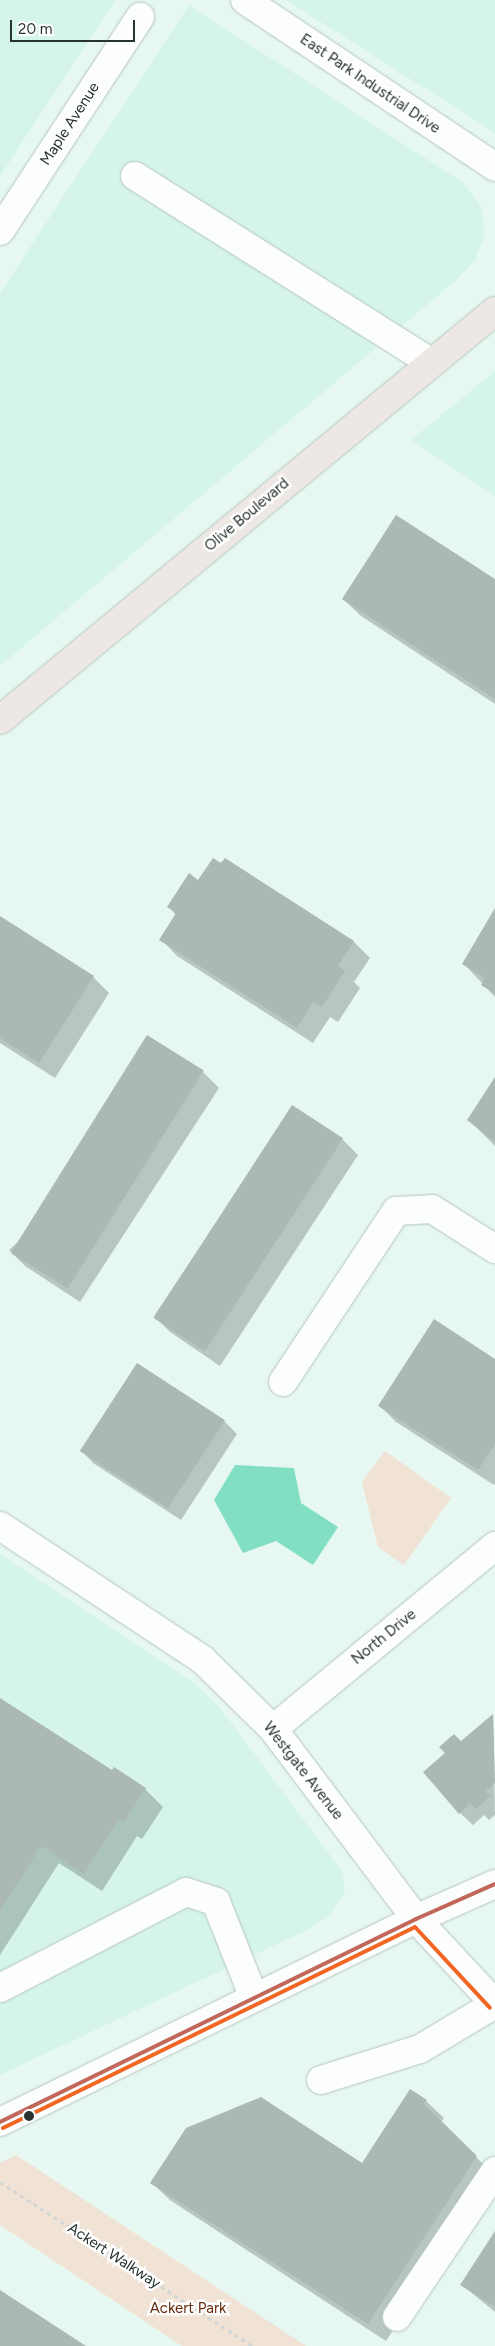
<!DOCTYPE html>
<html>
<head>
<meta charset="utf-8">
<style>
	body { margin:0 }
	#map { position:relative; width:495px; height:2346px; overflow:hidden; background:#e6f8f1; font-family:Figtree,sans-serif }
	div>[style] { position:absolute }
	.built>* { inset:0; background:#d6f5ea }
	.green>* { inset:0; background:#f0e2d4 }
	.water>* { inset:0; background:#83dfc3 }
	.shadow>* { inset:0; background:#0003 }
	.building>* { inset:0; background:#abb8b3; transform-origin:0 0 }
	.path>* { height:3px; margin-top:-1.5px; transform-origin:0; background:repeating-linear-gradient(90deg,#d2d6d4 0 4px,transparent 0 8px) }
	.roads { filter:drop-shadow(0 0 1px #b7c4bf) drop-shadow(0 0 1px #b7c4bf) }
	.minor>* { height:28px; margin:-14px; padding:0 14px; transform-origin:14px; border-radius:14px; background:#fbfefd }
	.major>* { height:28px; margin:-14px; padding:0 14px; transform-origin:14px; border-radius:14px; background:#ede8e3 }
	.bus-1>* { height:4px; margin:-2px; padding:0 2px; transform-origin:2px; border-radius:2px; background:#c2685b }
	.bus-2>* { height:4px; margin:-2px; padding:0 2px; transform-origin:2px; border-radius:2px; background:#f26522 }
	.dots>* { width:14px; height:14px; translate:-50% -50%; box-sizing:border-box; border:2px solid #fff; border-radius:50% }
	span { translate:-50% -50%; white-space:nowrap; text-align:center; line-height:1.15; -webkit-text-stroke:5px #fff; paint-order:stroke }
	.street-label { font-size:15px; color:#27332f }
	.park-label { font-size:15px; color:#672e0e }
	.scale { position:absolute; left:10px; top:20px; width:125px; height:22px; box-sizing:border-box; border:2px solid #27332f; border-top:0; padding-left:6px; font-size:15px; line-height:18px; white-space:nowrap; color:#27332f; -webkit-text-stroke:4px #fff; paint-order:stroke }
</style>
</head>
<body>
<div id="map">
	<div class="built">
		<i style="clip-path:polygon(0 0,116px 0,0 176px)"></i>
		<i style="clip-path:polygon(286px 0,495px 0,495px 133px)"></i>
		<i style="clip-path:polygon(189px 5px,462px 182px,481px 206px,485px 234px,475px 260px,455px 281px,0 666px,0 293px)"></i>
		<i style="clip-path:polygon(495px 371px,495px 496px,411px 440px)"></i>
		<i style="clip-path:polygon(0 1554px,193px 1682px,221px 1709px,342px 1871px,345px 1891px,330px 1915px,309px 1929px,0 2075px)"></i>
	</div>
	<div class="green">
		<i style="clip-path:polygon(385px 1451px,451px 1498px,404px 1565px,378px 1547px,362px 1482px)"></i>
		<i style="clip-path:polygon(16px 2155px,306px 2346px,182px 2346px,0 2225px,0 2163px)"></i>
	</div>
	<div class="water">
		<i style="clip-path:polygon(235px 1465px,294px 1468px,301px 1503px,338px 1527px,313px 1565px,276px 1541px,243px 1553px,214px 1500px)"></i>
	</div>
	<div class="shadow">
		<i style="clip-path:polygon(495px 581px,495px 704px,361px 616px,343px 599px)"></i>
		<i style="clip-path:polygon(225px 859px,354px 942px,370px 958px,354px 982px,360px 988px,338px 1022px,330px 1017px,313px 1043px,177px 956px,161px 939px,176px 915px,169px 907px)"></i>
		<i style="clip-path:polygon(495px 913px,495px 997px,464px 964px)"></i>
		<i style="clip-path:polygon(0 917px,93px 977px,109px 993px,55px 1078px,0 1043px)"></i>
		<i style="clip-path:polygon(203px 1072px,219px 1088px,80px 1302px,25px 1266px,9px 1250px)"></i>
		<i style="clip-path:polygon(495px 1079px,495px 1146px,469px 1120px)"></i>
		<i style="clip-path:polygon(293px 1107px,342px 1139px,358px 1155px,220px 1366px,170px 1332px,154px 1316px)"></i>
		<i style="clip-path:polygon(495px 1360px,495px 1484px,494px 1485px,396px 1422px,380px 1406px)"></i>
		<i style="clip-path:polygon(224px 1421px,237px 1434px,181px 1520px,93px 1463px,81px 1450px)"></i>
		<i style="clip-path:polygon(0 1699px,113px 1772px,145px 1789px,163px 1807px,142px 1839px,137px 1836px,102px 1891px,59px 1863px,0 1955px)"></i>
		<i style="clip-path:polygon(493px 1715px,495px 1815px,489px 1820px,484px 1815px,473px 1825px,460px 1813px,461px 1742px)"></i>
		<i style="clip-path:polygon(426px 2101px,444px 2118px,441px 2122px,494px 2175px,386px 2341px,170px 2200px,152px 2183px,363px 2164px)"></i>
		<i style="clip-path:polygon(495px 2233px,495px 2312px,462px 2285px)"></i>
	</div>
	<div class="building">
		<i style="clip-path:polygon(396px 515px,495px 579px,495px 699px,342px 599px)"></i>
		<i style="clip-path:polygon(213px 858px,221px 863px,225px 858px,354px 941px,338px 966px,345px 971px,322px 1007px,313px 1002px,297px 1028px,159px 940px,176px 913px,167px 907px,189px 873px,198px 880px)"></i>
		<i style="clip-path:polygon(495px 908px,495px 994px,481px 985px,485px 978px,462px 964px)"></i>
		<i style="clip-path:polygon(0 916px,94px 976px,39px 1063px,0 1038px)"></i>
		<i style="left:147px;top:1035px;width:67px;height:257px;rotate:32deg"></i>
		<i style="clip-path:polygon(495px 1077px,495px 1142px,467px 1120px)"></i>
		<i style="left:292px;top:1105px;width:61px;height:254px;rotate:33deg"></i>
		<i style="clip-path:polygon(434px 1319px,495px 1359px,495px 1444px,478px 1470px,378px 1406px)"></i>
		<i style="left:137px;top:1363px;width:105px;height:105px;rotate:33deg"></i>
		<i style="clip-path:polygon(0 1698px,112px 1770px,114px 1767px,146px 1788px,124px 1822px,119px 1819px,84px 1874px,41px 1846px,0 1910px)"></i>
		<i style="clip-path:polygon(493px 1714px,495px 1783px,486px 1791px,490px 1796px,476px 1809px,470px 1803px,459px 1814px,423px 1772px,445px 1753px,439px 1747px,454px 1734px,461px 1741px)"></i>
		<i style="clip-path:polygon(410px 2089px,427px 2100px,424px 2104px,477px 2156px,368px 2324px,150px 2183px,186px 2128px,261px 2097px,362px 2163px)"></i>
		<i style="clip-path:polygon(495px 2231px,495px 2307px,460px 2285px)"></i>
		<i style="clip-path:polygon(0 2290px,86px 2346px,0 2346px)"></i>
	</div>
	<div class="path">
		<i style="left:0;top:2182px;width:302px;rotate:33deg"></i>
	</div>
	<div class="roads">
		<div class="minor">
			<i style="left:245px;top:0;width:301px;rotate:33.7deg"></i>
			<i style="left:135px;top:176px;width:351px;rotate:32.2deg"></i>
			<i style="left:0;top:231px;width:256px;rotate:-56.8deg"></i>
			<i style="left:283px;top:1382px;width:205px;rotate:-56.5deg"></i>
			<i style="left:396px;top:1211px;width:36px;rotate:-3deg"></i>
			<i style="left:432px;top:1209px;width:75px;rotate:32.4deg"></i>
			<i style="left:0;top:1526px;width:243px;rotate:33.4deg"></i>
			<i style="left:203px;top:1660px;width:98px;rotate:44.6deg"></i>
			<i style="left:273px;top:1729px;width:238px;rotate:53deg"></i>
			<i style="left:416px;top:1919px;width:116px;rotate:47.1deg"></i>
			<i style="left:273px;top:1729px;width:288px;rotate:-39.5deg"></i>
			<i style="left:0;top:1988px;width:209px;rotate:-27.3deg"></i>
			<i style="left:186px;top:1892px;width:32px;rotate:18deg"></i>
			<i style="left:216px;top:1902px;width:103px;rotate:68.4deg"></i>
			<i style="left:321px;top:2080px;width:104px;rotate:-17.4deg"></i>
			<i style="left:420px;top:2049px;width:87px;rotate:-31deg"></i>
			<i style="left:0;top:2122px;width:463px;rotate:-26deg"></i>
			<i style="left:416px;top:1919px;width:86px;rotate:-23.9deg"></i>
			<i style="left:397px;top:2317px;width:176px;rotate:-56.1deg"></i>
		</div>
		<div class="major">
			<i style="left:0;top:720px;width:642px;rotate:-39.57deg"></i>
		</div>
	</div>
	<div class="bus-1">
		<i style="left:0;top:2122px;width:463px;rotate:-26deg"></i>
		<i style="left:416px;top:1919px;width:86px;rotate:-23.9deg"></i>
	</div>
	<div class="bus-2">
		<i style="left:3px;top:2128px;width:458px;rotate:-26deg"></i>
		<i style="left:415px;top:1927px;width:110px;rotate:47.2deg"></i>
	</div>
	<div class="dots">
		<i style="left:29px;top:2116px;background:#27332f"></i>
	</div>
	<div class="street-label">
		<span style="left:370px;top:84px;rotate:34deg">East Park Industrial Drive</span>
		<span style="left:70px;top:124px;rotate:-57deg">Maple Avenue</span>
		<span style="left:247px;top:515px;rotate:-40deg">Olive Boulevard</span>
		<span style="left:384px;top:1637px;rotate:-39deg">North Drive</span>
		<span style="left:303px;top:1771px;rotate:52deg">Westgate Avenue</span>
		<span style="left:114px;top:2256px;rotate:33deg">Ackert Walkway</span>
	</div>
	<div class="park-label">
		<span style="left:188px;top:2309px">Ackert Park</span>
	</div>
	<div class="scale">20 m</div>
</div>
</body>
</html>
